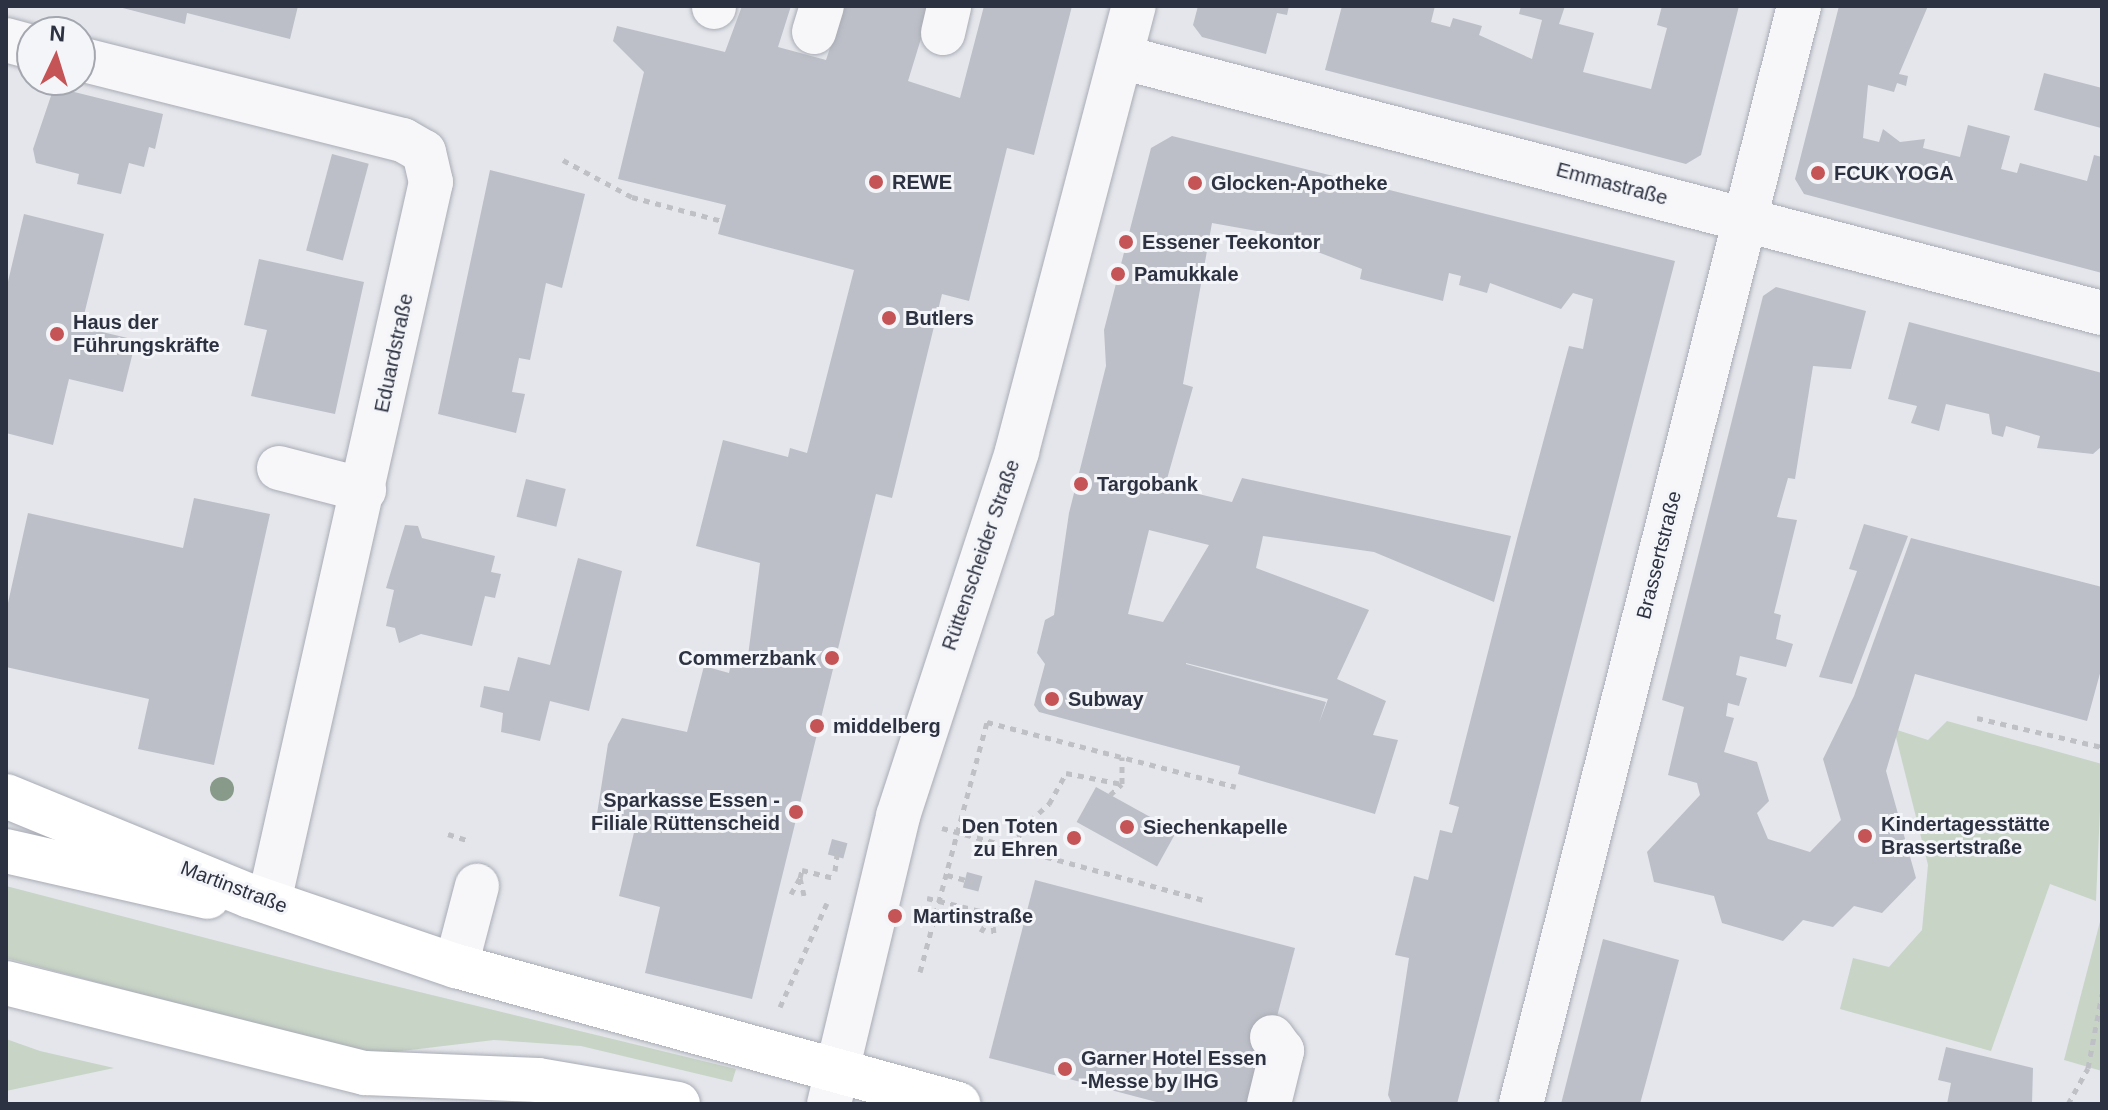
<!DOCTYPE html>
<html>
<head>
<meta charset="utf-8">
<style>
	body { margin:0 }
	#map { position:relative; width:2108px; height:1110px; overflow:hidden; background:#e4e6eb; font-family:Helvetica,sans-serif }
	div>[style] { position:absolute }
	.green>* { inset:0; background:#c8d4c6 }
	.building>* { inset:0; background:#bcbfc7; transform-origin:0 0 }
	.path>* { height:5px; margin-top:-2.5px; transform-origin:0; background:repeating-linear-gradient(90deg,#bec0c6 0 6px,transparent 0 12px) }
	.roads { filter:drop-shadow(0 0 2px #a9acb5) drop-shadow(0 0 2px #a9acb5) }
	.minor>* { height:44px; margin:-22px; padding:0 22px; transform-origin:22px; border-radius:22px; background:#f7f7f9 }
	.major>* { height:44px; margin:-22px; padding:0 22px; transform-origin:22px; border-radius:22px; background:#fff }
	.trees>* { width:24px; height:24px; margin:-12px; border-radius:50%; background:#889b8a }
	.dots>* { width:22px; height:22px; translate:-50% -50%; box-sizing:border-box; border:4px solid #f4f5f8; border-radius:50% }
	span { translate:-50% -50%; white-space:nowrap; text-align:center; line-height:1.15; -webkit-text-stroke:6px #f4f5f8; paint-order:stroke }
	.poi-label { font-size:20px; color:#2d3242; font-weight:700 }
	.left { translate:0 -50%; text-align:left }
	.right { translate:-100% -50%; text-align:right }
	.street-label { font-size:20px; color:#2d3242 }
	.frame { position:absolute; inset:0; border:8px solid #2d3242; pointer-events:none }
	.north { position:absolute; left:16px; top:16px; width:80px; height:80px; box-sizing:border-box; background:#f4f5f8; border:2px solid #a4a7af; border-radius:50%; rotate:4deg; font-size:22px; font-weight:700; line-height:32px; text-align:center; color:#2d3242 }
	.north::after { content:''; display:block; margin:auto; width:28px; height:36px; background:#c55457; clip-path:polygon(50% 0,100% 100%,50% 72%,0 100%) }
</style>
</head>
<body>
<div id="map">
	<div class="green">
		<i style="clip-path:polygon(1947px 721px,2102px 764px,2096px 901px,2050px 884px,1991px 1051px,1840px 1009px,1853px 958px,1889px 967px,1922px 930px,1928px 865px,1894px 729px,1928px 740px)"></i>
		<i style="clip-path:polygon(6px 886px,325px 969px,736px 1069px,732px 1082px,581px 1046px,494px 1040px,368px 1055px,6px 958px)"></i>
		<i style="clip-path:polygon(2102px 914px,2102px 1071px,2064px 1060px)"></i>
		<i style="clip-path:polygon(6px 1039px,40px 1051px,114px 1068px,6px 1091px)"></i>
	</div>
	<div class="building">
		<i style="clip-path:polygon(115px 6px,298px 6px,290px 39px,187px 13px,185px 24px)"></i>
		<i style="clip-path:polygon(742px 6px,791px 6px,778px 47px,826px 60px,844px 6px,931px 6px,908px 81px,960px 98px,984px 6px,1072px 6px,1034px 155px,1007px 148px,969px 301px,942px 294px,892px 498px,876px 494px,752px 999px,645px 973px,660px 907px,619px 896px,636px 824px,597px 814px,608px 744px,622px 718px,687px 732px,704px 666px,729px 673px,733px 654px,748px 656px,760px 563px,696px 546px,723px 440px,788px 457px,790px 448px,807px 453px,854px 270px,718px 234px,726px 205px,618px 179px,644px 72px,613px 41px,617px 26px,725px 52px)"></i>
		<i style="clip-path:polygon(1198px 6px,1289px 6px,1287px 15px,1277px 13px,1266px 54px,1202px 37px,1193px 25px)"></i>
		<i style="clip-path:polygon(1342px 6px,1435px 6px,1431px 22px,1450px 27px,1453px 18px,1482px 26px,1479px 35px,1532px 59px,1542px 20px,1519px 14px,1521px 6px,1565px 6px,1559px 24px,1594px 33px,1583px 72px,1651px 89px,1667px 28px,1657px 25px,1662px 6px,1739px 6px,1701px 155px,1686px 164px,1325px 70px)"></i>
		<i style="clip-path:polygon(1839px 6px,1928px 6px,1899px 74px,1908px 76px,1906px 86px,1897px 83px,1894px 92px,1868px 85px,1863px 138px,1879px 142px,1883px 129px,1900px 142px,1925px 139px,1923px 148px,1960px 157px,1968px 125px,2010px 136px,2001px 169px,2017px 173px,2020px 163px,2087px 181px,2094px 155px,2102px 157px,2102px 273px,1804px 194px,1795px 179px)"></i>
		<i style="clip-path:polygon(2044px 73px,2102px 88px,2101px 128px,2034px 110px)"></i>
		<i style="clip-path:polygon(54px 87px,163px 114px,155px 149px,149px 147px,144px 167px,129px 163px,121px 194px,77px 184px,79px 174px,36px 163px,33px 149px)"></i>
		<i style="clip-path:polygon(evenodd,1172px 136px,1675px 261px,1457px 1104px,1392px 1104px,1388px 1095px,1409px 958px,1395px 955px,1414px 876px,1428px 880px,1440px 830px,1452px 833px,1459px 807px,1449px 804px,1518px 535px,1569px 346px,1583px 349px,1593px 299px,1573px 293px,1561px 309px,1490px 283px,1487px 293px,1459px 285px,1461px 276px,1449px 273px,1443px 301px,1360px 279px,1362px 269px,1310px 249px,1312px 241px,1212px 223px,1183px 384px,1193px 387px,1165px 486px,1232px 502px,1242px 478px,1511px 536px,1494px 602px,1374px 552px,1263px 536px,1256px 568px,1369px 610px,1337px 679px,1386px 701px,1373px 735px,1398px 740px,1375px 814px,1238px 774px,1240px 766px,1039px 712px,1034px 705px,1045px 664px,1037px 653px,1045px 620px,1054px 615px,1069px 513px,1106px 366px,1104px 330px,1151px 148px,1172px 136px,1149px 530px,1209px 545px,1163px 622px,1128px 614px,1149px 530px,1172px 136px,1186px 664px,1186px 663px,1328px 699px,1319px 723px,1326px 702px,1186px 664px)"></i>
		<i style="left:332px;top:154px;width:38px;height:100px;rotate:15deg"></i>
		<i style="clip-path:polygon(490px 170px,585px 194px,562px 288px,546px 283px,530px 360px,519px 358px,512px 392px,525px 394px,516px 433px,438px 414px)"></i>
		<i style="clip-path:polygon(24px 214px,104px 234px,81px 327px,136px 340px,123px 392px,69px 379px,53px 445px,6px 433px,6px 290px)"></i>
		<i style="clip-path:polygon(259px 259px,364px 282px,335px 414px,251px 396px,267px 330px,244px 325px)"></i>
		<i style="clip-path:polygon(1776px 287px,1866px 311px,1851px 369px,1813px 366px,1795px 479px,1788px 478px,1777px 517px,1797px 520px,1774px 613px,1781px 615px,1776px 639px,1793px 644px,1786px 667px,1740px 656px,1736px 675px,1747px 678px,1739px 706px,1728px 703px,1726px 716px,1734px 718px,1724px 752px,1757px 762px,1769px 801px,1757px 813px,1768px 839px,1810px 852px,1841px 820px,1823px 759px,1854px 696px,1911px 538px,2102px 587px,2102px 666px,2087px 721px,1915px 674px,1886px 771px,1916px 878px,1882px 913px,1854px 906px,1833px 927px,1803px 920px,1783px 941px,1722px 923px,1714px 896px,1654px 882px,1647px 852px,1700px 795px,1697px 783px,1668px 775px,1684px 707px,1662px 700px,1763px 296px)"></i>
		<i style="clip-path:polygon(1909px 322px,2102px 373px,2102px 446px,2093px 454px,2037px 448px,2040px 436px,2006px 426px,2003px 437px,1992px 434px,1989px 414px,1946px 404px,1939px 431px,1911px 423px,1917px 406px,1888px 399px)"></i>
		<i style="left:526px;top:479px;width:41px;height:39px;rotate:14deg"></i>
		<i style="clip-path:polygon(194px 498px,270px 514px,214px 765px,138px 749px,149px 699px,6px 667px,6px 612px,28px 513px,183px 548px)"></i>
		<i style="clip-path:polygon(1864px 524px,1908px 536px,1852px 684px,1819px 677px,1857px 571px,1849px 569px)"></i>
		<i style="clip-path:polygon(405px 525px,418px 526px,422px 538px,495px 556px,491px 572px,501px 574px,495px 598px,485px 596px,472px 646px,421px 634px,399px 643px,395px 628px,386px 626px,394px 590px,386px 588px)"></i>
		<i style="clip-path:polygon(578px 558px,622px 571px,589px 711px,550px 701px,540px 741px,501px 732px,503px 713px,480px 707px,484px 686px,509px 691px,518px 657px,550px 665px)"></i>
		<i style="left:1096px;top:787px;width:92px;height:40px;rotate:29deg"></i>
		<i style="left:832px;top:839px;width:16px;height:16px;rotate:15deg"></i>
		<i style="left:967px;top:872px;width:16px;height:16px;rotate:15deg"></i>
		<i style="clip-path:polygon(1035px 880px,1295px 948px,1254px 1104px,1164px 1104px,989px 1058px)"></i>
		<i style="clip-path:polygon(1603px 939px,1679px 960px,1640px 1104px,1561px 1104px)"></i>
		<i style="clip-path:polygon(1946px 1047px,2033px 1068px,2032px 1104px,1947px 1104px,1951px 1083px,1938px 1080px)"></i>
	</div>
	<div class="path">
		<i style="left:563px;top:160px;width:78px;rotate:28.2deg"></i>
		<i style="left:632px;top:197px;width:93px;rotate:14.9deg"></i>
		<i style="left:1977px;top:718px;width:128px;rotate:13.1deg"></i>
		<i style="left:1110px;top:795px;width:16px;rotate:-43deg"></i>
		<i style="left:1122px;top:784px;width:27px;rotate:-90deg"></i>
		<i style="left:942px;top:828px;width:275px;rotate:15.4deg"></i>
		<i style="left:448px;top:834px;width:20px;rotate:18deg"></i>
		<i style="left:1015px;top:848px;width:20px;rotate:-72deg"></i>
		<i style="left:1021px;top:829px;width:38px;rotate:-42deg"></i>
		<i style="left:1049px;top:804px;width:35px;rotate:-61deg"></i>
		<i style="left:1066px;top:773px;width:57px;rotate:11.1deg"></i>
		<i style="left:835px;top:871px;width:23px;rotate:-83deg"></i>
		<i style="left:947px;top:875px;width:27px;rotate:15deg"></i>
		<i style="left:800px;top:878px;width:8px;rotate:-76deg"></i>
		<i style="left:802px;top:870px;width:34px;rotate:14deg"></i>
		<i style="left:791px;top:894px;width:18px;rotate:-61deg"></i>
		<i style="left:800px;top:878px;width:18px;rotate:77deg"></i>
		<i style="left:927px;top:898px;width:67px;rotate:13.8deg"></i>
		<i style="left:992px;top:915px;width:19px;rotate:84deg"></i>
		<i style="left:981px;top:932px;width:21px;rotate:-59deg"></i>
		<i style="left:920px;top:972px;width:259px;rotate:-75deg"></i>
		<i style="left:987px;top:722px;width:257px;rotate:14.6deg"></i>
		<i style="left:780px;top:1007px;width:114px;rotate:-65.7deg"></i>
		<i style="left:2068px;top:1104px;width:41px;rotate:-60.9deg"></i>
		<i style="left:2088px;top:1068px;width:75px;rotate:-79.3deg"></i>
	</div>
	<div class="roads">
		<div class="minor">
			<i style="left:714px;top:7px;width:1px;rotate:-90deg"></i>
			<i style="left:814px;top:32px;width:27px;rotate:-73deg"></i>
			<i style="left:943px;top:33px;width:28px;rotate:-77deg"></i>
			<i style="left:6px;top:40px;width:27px;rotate:15deg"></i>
			<i style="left:1121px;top:57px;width:1014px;rotate:14.63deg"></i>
			<i style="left:80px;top:59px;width:333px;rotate:14.1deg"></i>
			<i style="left:403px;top:140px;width:24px;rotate:30deg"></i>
			<i style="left:424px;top:152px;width:31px;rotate:77deg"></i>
			<i style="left:431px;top:182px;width:738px;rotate:102.68deg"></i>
			<i style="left:279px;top:468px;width:88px;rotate:14.5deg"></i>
			<i style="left:456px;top:966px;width:83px;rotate:-75.3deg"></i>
			<i style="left:829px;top:1104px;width:296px;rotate:-76.5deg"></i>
			<i style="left:898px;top:816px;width:384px;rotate:-71.9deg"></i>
			<i style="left:1017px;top:451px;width:460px;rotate:-75.3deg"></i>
			<i style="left:1269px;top:1104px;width:55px;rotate:-76.2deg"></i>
			<i style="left:1282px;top:1051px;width:17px;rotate:-126deg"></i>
			<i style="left:1521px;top:1104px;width:1133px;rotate:-75.79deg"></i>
		</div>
		<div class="major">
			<i style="left:6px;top:796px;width:264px;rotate:22.3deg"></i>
			<i style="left:250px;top:896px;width:218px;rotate:18.8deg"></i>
			<i style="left:456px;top:966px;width:521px;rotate:15.37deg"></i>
			<i style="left:6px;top:851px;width:207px;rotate:12.8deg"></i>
			<i style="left:6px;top:983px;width:370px;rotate:14.1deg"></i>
			<i style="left:365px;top:1073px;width:173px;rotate:2.3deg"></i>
			<i style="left:538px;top:1080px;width:142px;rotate:9.7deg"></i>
		</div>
	</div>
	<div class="trees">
		<i style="left:222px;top:789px"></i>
	</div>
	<div class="dots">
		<i style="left:1818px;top:173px;background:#c55457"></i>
		<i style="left:876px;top:182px;background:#c55457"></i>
		<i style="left:1195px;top:183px;background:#c55457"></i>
		<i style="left:1126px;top:242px;background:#c55457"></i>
		<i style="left:1118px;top:274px;background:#c55457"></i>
		<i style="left:889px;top:318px;background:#c55457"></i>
		<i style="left:57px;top:334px;background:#c55457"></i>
		<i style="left:1081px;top:484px;background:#c55457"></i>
		<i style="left:832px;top:658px;background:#c55457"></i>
		<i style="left:1052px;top:699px;background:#c55457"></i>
		<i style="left:817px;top:726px;background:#c55457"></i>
		<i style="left:796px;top:812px;background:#c55457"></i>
		<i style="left:1127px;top:827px;background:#c55457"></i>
		<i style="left:1865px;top:836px;background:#c55457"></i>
		<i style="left:1074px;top:838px;background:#c55457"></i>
		<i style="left:895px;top:916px;background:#c55457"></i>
		<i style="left:1065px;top:1069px;background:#c55457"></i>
	</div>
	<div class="poi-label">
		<span class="left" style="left:1834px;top:173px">FCUK YOGA</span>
		<span class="left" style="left:892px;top:182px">REWE</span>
		<span class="left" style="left:1211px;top:183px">Glocken-Apotheke</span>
		<span class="left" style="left:1142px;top:242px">Essener Teekontor</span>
		<span class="left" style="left:1134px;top:274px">Pamukkale</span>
		<span class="left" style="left:905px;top:318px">Butlers</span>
		<span class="left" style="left:73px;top:334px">Haus der<br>Führungskräfte</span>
		<span class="left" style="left:1097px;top:484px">Targobank</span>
		<span class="right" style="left:816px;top:658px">Commerzbank</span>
		<span class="left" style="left:1068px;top:699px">Subway</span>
		<span class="left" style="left:833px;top:726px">middelberg</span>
		<span class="right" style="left:780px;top:812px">Sparkasse Essen -<br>Filiale Rüttenscheid</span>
		<span class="left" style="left:1881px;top:836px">Kindertagesstätte<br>Brassertstraße</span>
		<span class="right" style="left:1058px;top:838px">Den Toten<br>zu Ehren</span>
		<span class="left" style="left:1143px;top:827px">Siechenkapelle</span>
		<span class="left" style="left:913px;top:916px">Martinstraße</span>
		<span class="left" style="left:1081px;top:1070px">Garner Hotel Essen<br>-Messe by IHG</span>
	</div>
	<div class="street-label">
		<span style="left:1612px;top:184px;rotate:15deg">Emmastraße</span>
		<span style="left:394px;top:353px;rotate:-78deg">Eduardstraße</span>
		<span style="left:981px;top:555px;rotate:-71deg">Rüttenscheider Straße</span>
		<span style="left:1659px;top:555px;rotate:-76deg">Brassertstraße</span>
		<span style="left:234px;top:887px;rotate:21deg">Martinstraße</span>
	</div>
	<div class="frame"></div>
	<div class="north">N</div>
</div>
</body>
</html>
